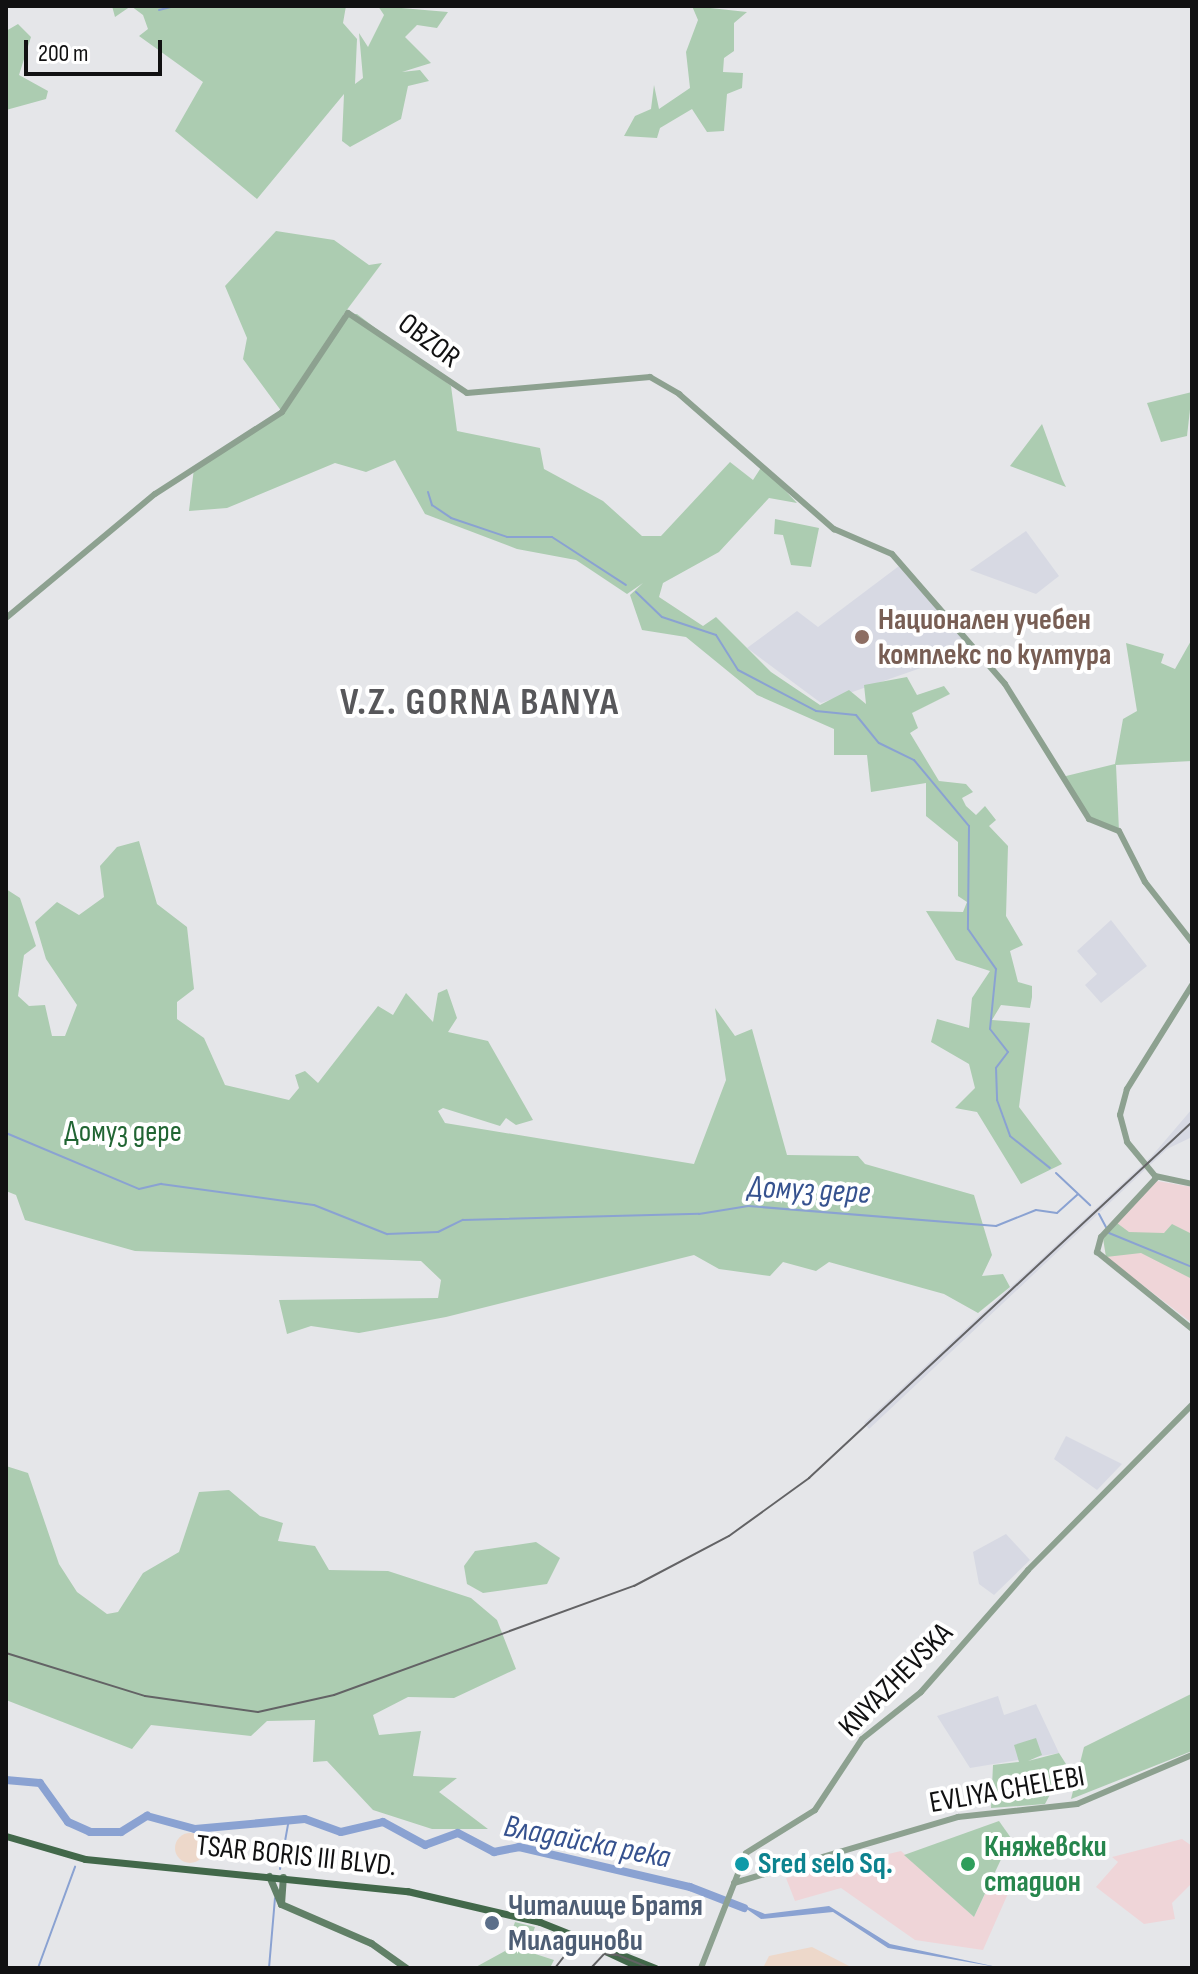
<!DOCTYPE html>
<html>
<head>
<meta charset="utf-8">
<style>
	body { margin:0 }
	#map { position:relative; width:1198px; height:1974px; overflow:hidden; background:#e5e6e9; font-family:"Sofia Sans Condensed",sans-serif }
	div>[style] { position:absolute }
	.commercial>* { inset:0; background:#edd8ca }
	.round { border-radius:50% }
	.industrial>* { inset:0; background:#efd5d8 }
	.built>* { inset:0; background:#d7d9e3 }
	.green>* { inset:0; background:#acccb1 }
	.water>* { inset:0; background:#8aa2d2 }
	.stream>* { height:2px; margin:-1px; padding:0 1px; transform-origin:1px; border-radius:1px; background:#8aa2d2 }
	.river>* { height:8px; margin:-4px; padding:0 4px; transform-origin:4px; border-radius:4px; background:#8aa2d2 }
	.tertiary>* { height:6px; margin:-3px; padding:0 3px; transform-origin:3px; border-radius:3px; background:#8da190 }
	.secondary>* { height:7px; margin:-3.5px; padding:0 3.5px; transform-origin:3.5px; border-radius:3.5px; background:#618067 }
	.primary>* { height:7px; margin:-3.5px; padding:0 3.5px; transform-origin:3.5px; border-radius:3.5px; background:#42684a }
	.tram>* { height:2px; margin:-1px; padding:0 1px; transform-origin:1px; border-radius:1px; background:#636365 }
	.rail>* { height:2px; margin:-1px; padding:0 1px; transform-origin:1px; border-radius:1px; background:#636365 }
	.dots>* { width:22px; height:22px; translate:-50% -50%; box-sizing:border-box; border:4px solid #fff; border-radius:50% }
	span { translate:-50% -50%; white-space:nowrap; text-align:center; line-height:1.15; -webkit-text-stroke:8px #fff; paint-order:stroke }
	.street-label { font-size:30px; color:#111112 }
	.education-label { font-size:30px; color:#785e54; font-weight:700 }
	.left { translate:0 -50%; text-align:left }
	.park-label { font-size:30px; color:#216533 }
	.leisure-label { font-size:30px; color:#27864d; font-weight:700 }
	.culture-label { font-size:30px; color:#0d838f; font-weight:700 }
	.service-label { font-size:30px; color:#4e5e75; font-weight:700 }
	.water-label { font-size:32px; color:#36528f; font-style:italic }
	.district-label { font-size:38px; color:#57575a; font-weight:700; letter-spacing:2px }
	.frame { position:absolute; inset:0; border:8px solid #111112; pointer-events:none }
	.scale { position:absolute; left:24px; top:40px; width:138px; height:36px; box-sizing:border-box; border:4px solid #111112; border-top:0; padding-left:10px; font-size:24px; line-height:28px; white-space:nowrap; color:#111112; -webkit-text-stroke:6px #fff; paint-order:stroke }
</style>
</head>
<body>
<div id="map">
	<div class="commercial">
		<i class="round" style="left:175px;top:1833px;width:30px;height:30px"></i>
		<i style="clip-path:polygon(812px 1947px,853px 1968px,763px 1968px,769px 1956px)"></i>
	</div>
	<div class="industrial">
		<i style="clip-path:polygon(1157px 1181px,1192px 1187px,1192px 1323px,1106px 1257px,1103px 1238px)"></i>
		<i style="clip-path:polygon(1182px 1839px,1192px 1846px,1192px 1883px,1172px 1903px,1175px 1919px,1144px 1924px,1096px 1887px,1118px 1862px,1112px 1857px)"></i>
		<i style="clip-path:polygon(901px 1851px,974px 1917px,992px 1880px,1010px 1889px,983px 1950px,915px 1940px,841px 1888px,795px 1901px,786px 1878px)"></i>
	</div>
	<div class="built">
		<i style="clip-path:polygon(1026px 531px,1059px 576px,1036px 594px,970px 570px)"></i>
		<i style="clip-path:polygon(899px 566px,972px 650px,821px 703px,747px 648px,797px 611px,818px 627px)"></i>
		<i style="clip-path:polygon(1111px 920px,1147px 966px,1101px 1003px,1085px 985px,1097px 974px,1077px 951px)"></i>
		<i style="clip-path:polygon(1192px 1109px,1192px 1137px,1167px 1149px,869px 1429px,864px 1423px,1151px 1157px)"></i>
		<i style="clip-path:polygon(1066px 1436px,1122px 1464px,1097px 1490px,1054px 1459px)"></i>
		<i style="clip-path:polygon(1006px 1534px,1030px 1560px,994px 1595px,979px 1584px,973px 1552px)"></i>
		<i style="clip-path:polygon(998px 1696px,1004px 1715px,1036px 1704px,1059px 1753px,970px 1768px,937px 1716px)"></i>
	</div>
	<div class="green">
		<i style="clip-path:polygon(112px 6px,346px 6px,343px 23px,357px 39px,355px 84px,363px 78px,359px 33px,368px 47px,384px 15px,378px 6px,448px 12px,437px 28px,417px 25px,405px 37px,431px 63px,402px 72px,420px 70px,429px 81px,408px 86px,401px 119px,350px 147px,342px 141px,344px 94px,257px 199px,175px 131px,203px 82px,139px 36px,148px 29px,143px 15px,131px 6px,115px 17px)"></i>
		<i style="clip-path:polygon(692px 6px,747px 12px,734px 23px,734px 51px,724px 58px,723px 72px,743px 73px,742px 88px,727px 94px,724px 131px,707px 132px,692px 109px,660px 128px,657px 138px,624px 136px,635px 116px,651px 109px,654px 85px,659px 109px,690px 88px,686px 52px,698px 20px)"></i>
		<i style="clip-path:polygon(18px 24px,31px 37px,19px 75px,48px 91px,46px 99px,6px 110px,6px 31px)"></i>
		<i style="clip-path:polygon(276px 231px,334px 240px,369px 265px,382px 263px,343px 315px,357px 314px,451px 386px,457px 431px,540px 448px,544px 469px,603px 501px,642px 536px,661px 536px,730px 462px,753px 480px,762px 466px,797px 503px,769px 498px,719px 552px,663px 583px,659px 597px,703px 626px,716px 617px,771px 672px,820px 705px,849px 690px,866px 704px,864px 685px,907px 677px,917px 695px,944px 686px,950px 694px,912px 713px,918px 728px,910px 733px,939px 781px,966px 784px,973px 792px,962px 798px,966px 806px,976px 815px,985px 806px,996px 820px,989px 826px,1008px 846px,1006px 916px,1023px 945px,1010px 951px,1018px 982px,1032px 986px,1032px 997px,1030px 1008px,1001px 1005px,992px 1020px,1030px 1023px,1019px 1107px,1062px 1164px,1021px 1184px,977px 1112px,955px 1108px,975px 1088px,969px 1064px,931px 1042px,937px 1019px,969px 1028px,972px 998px,990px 971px,956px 960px,926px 911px,963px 912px,967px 902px,958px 896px,958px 842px,926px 816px,926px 783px,871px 792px,867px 755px,834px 755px,834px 729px,757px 695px,686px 637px,642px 630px,630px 595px,643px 583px,627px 594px,576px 560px,517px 549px,425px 514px,395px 460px,366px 472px,335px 463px,227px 508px,189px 511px,194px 468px,282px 412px,243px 359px,247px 338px,225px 286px)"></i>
		<i style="clip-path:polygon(1192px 392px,1187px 436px,1161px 442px,1147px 403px)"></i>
		<i style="clip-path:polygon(1042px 424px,1062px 479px,1066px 487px,1010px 466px)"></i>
		<i style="clip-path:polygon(775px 519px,819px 528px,811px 567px,791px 565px,783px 535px,774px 534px)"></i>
		<i style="clip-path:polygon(1192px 639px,1192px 761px,1116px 765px,1119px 831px,1089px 819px,1062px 777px,1115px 764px,1123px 719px,1137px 711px,1126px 643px,1164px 654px,1161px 663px,1175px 669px)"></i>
		<i style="clip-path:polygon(139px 841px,157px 904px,187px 927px,194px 989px,177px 1002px,177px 1019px,204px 1038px,225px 1085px,289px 1100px,299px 1088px,295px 1075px,305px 1071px,318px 1083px,378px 1006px,393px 1015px,406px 993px,433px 1022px,438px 993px,447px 989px,457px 1018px,448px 1032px,488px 1041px,533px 1120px,516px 1125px,506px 1118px,500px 1126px,443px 1108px,438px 1111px,445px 1123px,694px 1164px,726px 1080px,715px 1008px,735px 1036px,752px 1029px,787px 1155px,858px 1156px,865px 1164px,974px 1195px,992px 1255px,982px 1276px,1003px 1274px,1010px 1287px,978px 1313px,944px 1294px,829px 1262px,816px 1271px,783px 1262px,770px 1276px,719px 1269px,694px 1255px,446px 1317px,359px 1333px,311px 1326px,287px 1334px,279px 1300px,438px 1298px,441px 1280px,421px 1261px,135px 1251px,25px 1220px,16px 1195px,6px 1191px,6px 889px,20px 898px,36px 946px,24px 955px,18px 996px,29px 1006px,45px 1005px,52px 1036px,65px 1036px,77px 1005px,46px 959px,35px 922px,57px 902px,79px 915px,104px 897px,100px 866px,117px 847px)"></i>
		<i style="clip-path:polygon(1117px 1223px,1129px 1232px,1164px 1233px,1172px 1224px,1192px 1234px,1192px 1279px,1141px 1253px,1106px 1257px,1103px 1238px)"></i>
		<i style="clip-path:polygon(6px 1466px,28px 1473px,59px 1564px,77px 1592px,107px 1614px,118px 1612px,143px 1573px,179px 1552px,199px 1492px,229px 1490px,260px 1516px,283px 1523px,278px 1541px,315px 1546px,329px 1570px,388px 1571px,471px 1598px,497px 1620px,516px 1669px,454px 1698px,408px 1697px,373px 1715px,379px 1735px,421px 1731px,413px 1776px,457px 1778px,439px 1792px,488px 1829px,432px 1829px,373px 1810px,327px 1761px,313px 1762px,315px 1720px,267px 1721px,251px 1736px,151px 1725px,132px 1749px,6px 1700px)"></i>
		<i style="clip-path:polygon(536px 1542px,560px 1558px,547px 1584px,483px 1593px,467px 1584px,464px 1566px,475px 1551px)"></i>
		<i style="clip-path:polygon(1191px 1694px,1192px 1751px,1071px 1799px,1084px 1747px)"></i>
		<i style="clip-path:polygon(1036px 1738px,1042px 1755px,1028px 1761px,1059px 1753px,1066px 1764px,1045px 1804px,991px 1808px,993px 1765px,1019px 1762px,1014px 1745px)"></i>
		<i style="clip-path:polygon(999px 1821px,1011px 1838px,974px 1917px,904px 1855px)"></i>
		<i style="clip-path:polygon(515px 1922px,535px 1927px,526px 1951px,554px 1960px,550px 1968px,474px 1968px,505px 1951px)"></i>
	</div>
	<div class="water">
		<i style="clip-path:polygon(738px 1903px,765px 1914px,829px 1906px,890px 1944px,1002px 1968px,888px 1948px,833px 1912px,761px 1919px)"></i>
	</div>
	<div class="stream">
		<i style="left:159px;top:10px;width:16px;rotate:-14deg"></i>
		<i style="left:428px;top:492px;width:14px;rotate:73deg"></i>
		<i style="left:432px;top:505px;width:23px;rotate:34deg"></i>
		<i style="left:451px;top:518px;width:59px;rotate:18.7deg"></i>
		<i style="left:507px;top:537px;width:45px"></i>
		<i style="left:552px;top:537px;width:88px;rotate:33deg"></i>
		<i style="left:636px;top:592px;width:36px;rotate:44deg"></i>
		<i style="left:662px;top:617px;width:57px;rotate:18.4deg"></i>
		<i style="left:716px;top:635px;width:41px;rotate:57.8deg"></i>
		<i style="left:738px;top:670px;width:88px;rotate:27.7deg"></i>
		<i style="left:816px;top:711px;width:40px;rotate:5.7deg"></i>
		<i style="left:856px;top:715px;width:36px;rotate:51deg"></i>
		<i style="left:879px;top:743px;width:39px;rotate:26deg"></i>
		<i style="left:914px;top:760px;width:86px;rotate:50.2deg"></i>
		<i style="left:969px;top:826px;width:103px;rotate:90.6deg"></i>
		<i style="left:968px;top:929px;width:49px;rotate:55deg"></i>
		<i style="left:996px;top:969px;width:60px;rotate:95.7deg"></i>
		<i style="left:990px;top:1029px;width:29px;rotate:52deg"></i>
		<i style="left:1008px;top:1052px;width:20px;rotate:127deg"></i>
		<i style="left:996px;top:1068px;width:32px;rotate:88deg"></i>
		<i style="left:997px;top:1100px;width:38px;rotate:70deg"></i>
		<i style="left:1010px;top:1136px;width:51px;rotate:38.7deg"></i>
		<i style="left:6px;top:1133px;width:144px;rotate:22.8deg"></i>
		<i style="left:139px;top:1189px;width:23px;rotate:-13deg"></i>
		<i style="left:161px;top:1184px;width:154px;rotate:7.8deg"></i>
		<i style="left:314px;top:1205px;width:79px;rotate:21.7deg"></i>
		<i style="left:387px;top:1234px;width:51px;rotate:-2.2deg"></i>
		<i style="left:438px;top:1232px;width:28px;rotate:-26deg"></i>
		<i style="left:463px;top:1220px;width:236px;rotate:-1.5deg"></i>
		<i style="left:699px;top:1214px;width:50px;rotate:-9.3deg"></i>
		<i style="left:748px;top:1206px;width:249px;rotate:4.6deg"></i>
		<i style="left:996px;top:1226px;width:43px;rotate:-21.8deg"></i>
		<i style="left:1036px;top:1210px;width:21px;rotate:8deg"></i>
		<i style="left:1057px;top:1213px;width:28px;rotate:-42deg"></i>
		<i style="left:1056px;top:1173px;width:47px;rotate:43.3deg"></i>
		<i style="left:1099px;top:1214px;width:15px;rotate:62deg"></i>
		<i style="left:1109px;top:1233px;width:90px;rotate:22.3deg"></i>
		<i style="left:280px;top:1869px;width:51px;rotate:-79.8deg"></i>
		<i style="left:38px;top:1968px;width:108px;rotate:-69.9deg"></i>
		<i style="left:269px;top:1968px;width:70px;rotate:-85.1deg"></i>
	</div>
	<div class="river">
		<i style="left:6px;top:1780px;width:34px;rotate:5deg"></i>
		<i style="left:40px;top:1783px;width:48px;rotate:54.3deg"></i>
		<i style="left:68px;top:1822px;width:24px;rotate:24deg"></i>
		<i style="left:90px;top:1832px;width:31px"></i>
		<i style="left:121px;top:1832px;width:31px;rotate:-32deg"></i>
		<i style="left:147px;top:1816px;width:50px;rotate:15.2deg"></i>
		<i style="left:195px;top:1829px;width:110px;rotate:-5.2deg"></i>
		<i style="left:305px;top:1819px;width:38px;rotate:20deg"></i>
		<i style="left:341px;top:1832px;width:43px;rotate:-13.4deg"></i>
		<i style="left:383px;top:1822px;width:48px;rotate:28.7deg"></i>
		<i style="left:425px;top:1845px;width:35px;rotate:-20deg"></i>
		<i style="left:458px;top:1833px;width:41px;rotate:27.8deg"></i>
		<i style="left:494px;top:1852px;width:25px;rotate:-11deg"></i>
		<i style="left:519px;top:1847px;width:176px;rotate:13.2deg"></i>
		<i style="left:690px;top:1887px;width:58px;rotate:21.3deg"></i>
	</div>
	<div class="tertiary">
		<i style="left:6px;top:618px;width:194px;rotate:-39.8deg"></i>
		<i style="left:155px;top:494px;width:151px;rotate:-32.8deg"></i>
		<i style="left:282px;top:412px;width:119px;rotate:-56.3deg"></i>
		<i style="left:348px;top:313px;width:143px;rotate:33.9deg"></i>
		<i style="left:467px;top:393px;width:184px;rotate:-5deg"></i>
		<i style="left:650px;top:377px;width:34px;rotate:30deg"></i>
		<i style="left:679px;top:394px;width:206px;rotate:41.1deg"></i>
		<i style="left:834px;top:529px;width:63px;rotate:23.3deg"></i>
		<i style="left:892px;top:554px;width:172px;rotate:49deg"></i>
		<i style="left:1005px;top:684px;width:159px;rotate:58.1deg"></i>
		<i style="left:1089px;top:819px;width:32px;rotate:22deg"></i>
		<i style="left:1119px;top:831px;width:57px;rotate:63deg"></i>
		<i style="left:1145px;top:882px;width:76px;rotate:51.9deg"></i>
		<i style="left:1192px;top:985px;width:123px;rotate:122deg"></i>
		<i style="left:1127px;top:1089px;width:27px;rotate:105deg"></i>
		<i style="left:1120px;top:1115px;width:28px;rotate:75deg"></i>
		<i style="left:1127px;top:1142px;width:44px;rotate:50.5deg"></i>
		<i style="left:1155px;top:1176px;width:38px;rotate:12deg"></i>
		<i style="left:1157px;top:1177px;width:82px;rotate:133deg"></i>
		<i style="left:1101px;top:1237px;width:16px;rotate:105deg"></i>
		<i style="left:1097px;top:1252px;width:122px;rotate:39deg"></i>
		<i style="left:734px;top:1883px;width:234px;rotate:-16.4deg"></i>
		<i style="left:958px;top:1817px;width:120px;rotate:-6.2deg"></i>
		<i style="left:1077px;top:1804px;width:125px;rotate:-23.1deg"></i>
		<i style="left:701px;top:1968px;width:123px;rotate:-68.6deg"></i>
		<i style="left:746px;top:1853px;width:81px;rotate:-31.9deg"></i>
		<i style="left:815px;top:1810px;width:85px;rotate:-56.5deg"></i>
		<i style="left:862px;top:1739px;width:75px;rotate:-38.5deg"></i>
		<i style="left:921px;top:1692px;width:162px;rotate:-48.7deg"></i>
		<i style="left:1028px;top:1570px;width:233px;rotate:-45.2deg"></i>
	</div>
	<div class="secondary">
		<i style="left:269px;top:1876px;width:30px;rotate:67deg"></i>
		<i style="left:281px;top:1904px;width:98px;rotate:23.4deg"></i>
		<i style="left:371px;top:1943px;width:43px;rotate:35.5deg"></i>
		<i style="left:281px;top:1904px;width:27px;rotate:-86deg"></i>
	</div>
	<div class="primary">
		<i style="left:6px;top:1836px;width:82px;rotate:16.2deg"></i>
		<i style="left:85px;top:1859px;width:324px;rotate:5.7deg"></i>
		<i style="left:407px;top:1891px;width:137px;rotate:13.1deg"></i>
		<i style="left:540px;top:1922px;width:124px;rotate:21.8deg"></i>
		<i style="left:584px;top:1941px;width:63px;rotate:25.3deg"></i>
	</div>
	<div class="tram">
		<i style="left:555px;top:1968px;width:37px;rotate:-52deg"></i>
		<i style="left:578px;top:1939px;width:78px;rotate:21.9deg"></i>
		<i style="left:591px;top:1968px;width:19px;rotate:-47deg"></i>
		<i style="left:604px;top:1954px;width:13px;rotate:4deg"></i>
	</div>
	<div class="rail">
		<i style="left:6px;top:1653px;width:145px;rotate:17.2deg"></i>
		<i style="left:145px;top:1696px;width:114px;rotate:8.1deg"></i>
		<i style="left:258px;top:1712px;width:78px;rotate:-12.6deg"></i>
		<i style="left:334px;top:1695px;width:319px;rotate:-20deg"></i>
		<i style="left:634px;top:1586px;width:107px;rotate:-27.8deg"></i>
		<i style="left:729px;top:1536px;width:99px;rotate:-35.9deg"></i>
		<i style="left:809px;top:1478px;width:523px;rotate:-42.91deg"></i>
	</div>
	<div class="dots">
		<i style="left:862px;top:637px;background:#8d6e63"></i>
		<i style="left:742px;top:1864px;background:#0f9aa8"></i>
		<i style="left:968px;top:1864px;background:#2e9e5b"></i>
		<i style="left:492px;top:1923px;background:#5c6f8a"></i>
	</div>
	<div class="street-label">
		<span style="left:429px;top:341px;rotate:37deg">OBZOR</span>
		<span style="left:896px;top:1680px;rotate:-45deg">KNYAZHEVSKA</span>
		<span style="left:1007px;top:1790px;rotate:-10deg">EVLIYA CHELEBI</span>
		<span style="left:296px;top:1856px;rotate:6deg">TSAR BORIS III BLVD.</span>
	</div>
	<div class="education-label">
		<span class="left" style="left:878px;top:637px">Национален учебен<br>комплекс по култура</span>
	</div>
	<div class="park-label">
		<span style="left:123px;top:1132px">Домуз дере</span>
	</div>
	<div class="leisure-label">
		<span class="left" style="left:984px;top:1864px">Княжевски<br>стадион</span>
	</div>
	<div class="culture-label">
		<span class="left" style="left:758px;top:1864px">Sred selo Sq.</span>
	</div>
	<div class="service-label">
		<span class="left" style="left:508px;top:1923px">Читалище Братя<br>Миладинови</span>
	</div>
	<div class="water-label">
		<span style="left:809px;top:1191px;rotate:3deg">Домуз дере</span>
		<span style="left:587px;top:1843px;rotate:11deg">Владайска река</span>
	</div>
	<div class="district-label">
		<span style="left:480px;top:703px">V.Z. GORNA BANYA</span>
	</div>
	<div class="frame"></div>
	<div class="scale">200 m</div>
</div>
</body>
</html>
